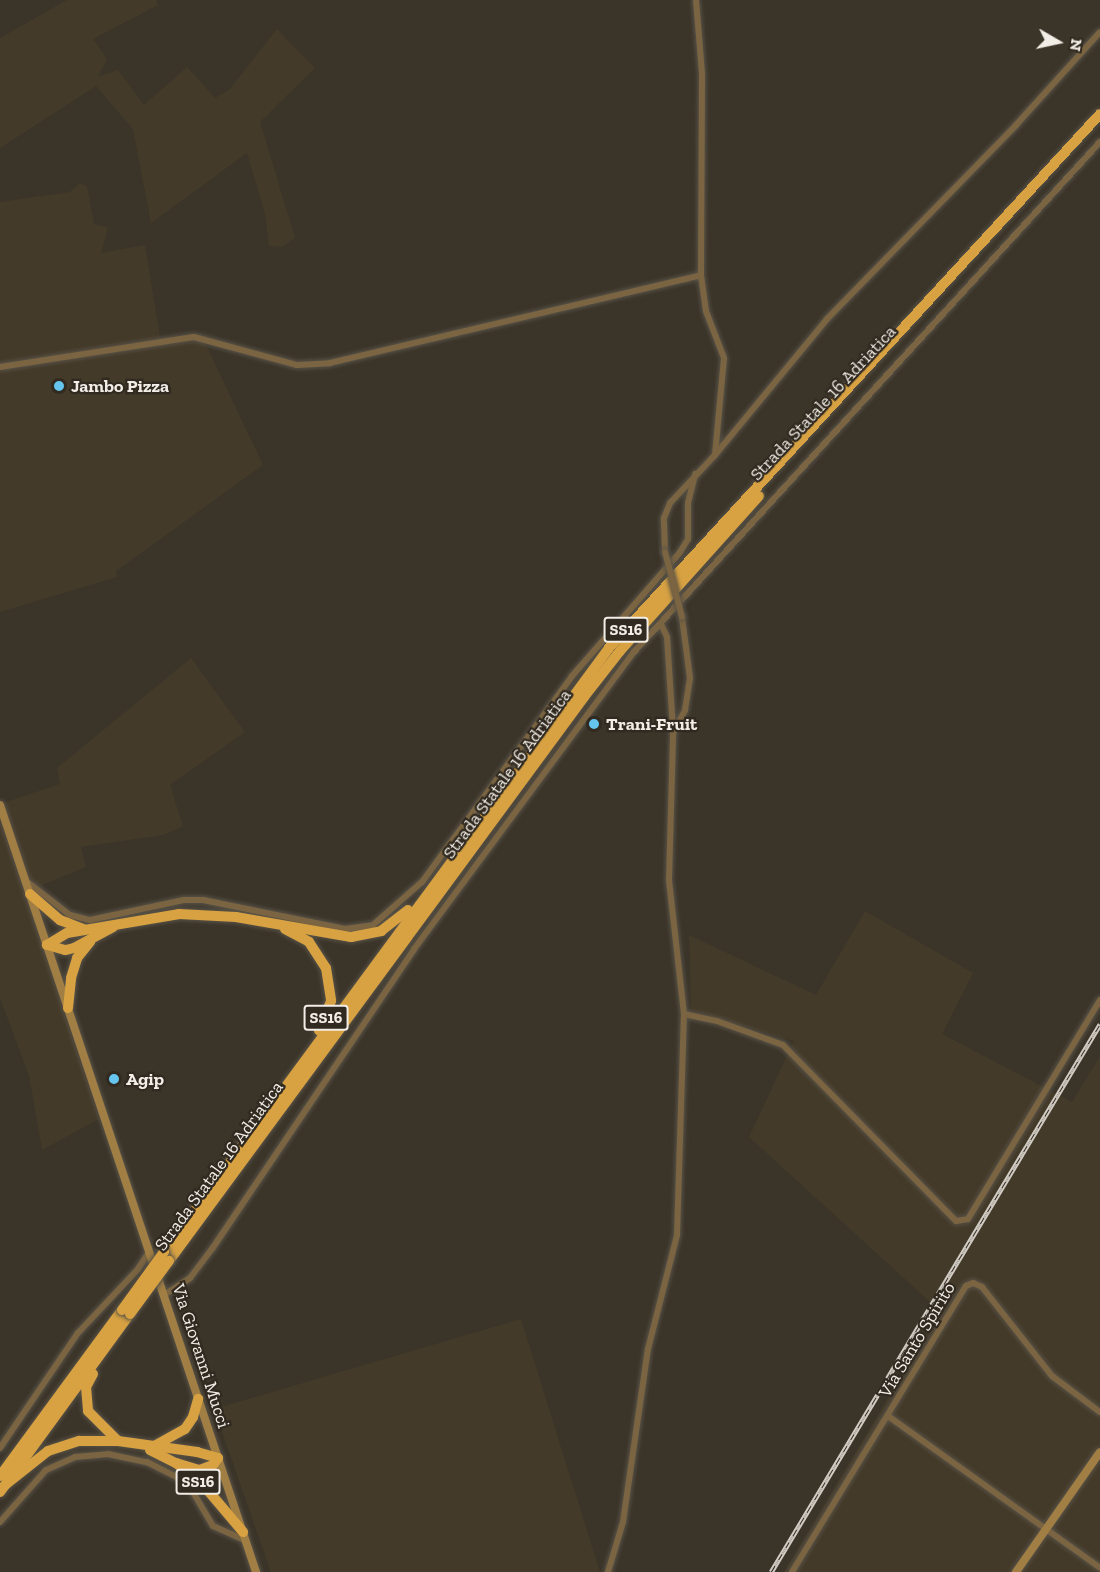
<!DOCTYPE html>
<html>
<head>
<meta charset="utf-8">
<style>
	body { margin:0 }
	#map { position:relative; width:1100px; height:1572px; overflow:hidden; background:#3b3429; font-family:"Zilla Slab",serif }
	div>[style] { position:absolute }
	.built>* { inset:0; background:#443a29 }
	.roads { filter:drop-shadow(0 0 2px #585247) drop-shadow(0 0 2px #585247) }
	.street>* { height:6px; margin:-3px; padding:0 3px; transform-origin:3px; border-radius:3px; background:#7a6441 }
	.secondary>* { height:8px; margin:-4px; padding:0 4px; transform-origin:4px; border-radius:4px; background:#a07e44 }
	.highway>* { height:10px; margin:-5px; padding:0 5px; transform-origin:5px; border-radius:5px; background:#d8a242 }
	.rail>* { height:4.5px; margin-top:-2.25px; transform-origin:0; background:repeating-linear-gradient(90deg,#312a20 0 7px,#d1ccc4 0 14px); box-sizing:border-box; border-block:2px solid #d1ccc4 }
	.bridges { filter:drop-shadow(0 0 2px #585247) drop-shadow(0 0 2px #585247) }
	.street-bridge>* { height:6px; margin:-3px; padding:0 3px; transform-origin:3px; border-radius:3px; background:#7a6441 }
	.highway-bridge>* { height:10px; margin:-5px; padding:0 5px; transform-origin:5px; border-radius:5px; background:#d8a242 }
	.dots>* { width:16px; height:16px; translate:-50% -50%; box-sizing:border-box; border:3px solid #312a20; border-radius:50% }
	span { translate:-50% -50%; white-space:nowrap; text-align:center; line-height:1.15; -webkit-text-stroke:4.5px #312a20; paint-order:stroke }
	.shield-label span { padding:2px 4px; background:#312a20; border:2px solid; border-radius:4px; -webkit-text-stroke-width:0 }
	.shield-label { font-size:16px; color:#f2eee7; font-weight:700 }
	.poi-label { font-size:18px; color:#f2eee7; font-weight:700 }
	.left { translate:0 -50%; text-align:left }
	.street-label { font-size:18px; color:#f2eee7 }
	.north { position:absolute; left:1028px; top:12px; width:60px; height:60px; -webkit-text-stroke:4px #312a20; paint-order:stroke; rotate:99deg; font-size:16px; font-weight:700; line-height:24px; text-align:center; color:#f2eee7 }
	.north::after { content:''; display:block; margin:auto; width:21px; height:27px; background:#f2eee7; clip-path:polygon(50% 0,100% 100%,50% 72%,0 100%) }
</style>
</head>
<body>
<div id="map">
	<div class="built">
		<i style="clip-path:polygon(67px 0,156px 0,158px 5px,93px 39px,107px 59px,98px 77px,118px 70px,144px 105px,187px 67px,215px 98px,229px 90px,277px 29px,315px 68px,260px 122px,295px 238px,282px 247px,269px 246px,265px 214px,247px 153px,151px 223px,133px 129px,96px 86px,0 148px,0 38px)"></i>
		<i style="clip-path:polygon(80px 183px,87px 186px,94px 224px,108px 227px,101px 253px,145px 245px,160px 337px,201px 334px,263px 465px,116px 571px,117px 577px,0 612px,0 202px,70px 192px)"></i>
		<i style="clip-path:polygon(191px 658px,245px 732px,170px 785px,183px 826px,163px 835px,81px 847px,86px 867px,25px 892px,99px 1119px,42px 1150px,29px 1075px,0 998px,0 804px,60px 784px,57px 768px)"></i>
		<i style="clip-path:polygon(865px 911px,973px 973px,942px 1034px,1072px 1102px,1100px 1056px,1100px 1572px,784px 1572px,940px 1311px,749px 1137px,794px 1041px,691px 1011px,689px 935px,816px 995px)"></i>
		<i style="clip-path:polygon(521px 1319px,600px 1572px,271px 1572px,214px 1409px)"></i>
	</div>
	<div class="roads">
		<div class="street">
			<i style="left:0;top:367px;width:196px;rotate:-8.8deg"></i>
			<i style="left:194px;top:337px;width:107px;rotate:15.2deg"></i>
			<i style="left:297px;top:365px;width:33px;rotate:-3deg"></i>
			<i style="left:330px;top:363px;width:381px;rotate:-13.3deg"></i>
			<i style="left:715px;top:455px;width:176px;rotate:-50.5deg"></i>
			<i style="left:827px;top:319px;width:271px;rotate:-45.7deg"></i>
			<i style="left:1016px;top:125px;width:125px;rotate:-47.9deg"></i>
			<i style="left:665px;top:552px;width:34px;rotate:-92deg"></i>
			<i style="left:664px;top:518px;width:16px;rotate:-68deg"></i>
			<i style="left:670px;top:503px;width:66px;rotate:-46.8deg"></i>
			<i style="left:715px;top:455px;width:97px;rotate:-84.7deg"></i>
			<i style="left:724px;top:358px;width:50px;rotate:-111deg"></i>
			<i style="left:706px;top:311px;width:36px;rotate:-98deg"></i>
			<i style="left:701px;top:275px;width:202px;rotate:-89.7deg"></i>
			<i style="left:702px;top:73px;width:73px;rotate:-94.7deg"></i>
			<i style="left:661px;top:624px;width:14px;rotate:65deg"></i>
			<i style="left:667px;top:637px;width:92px;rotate:86.3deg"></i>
			<i style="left:25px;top:880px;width:57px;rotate:37.9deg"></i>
			<i style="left:70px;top:915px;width:21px;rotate:14deg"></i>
			<i style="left:90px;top:920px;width:96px;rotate:-12deg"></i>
			<i style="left:184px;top:900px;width:19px"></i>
			<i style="left:203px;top:900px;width:145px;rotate:11.5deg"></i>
			<i style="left:345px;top:929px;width:28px;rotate:-8deg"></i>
			<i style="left:373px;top:925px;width:65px;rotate:-41.3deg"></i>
			<i style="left:422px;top:882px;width:255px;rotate:-53.9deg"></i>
			<i style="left:572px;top:676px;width:164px;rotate:-48.9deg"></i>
			<i style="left:680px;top:552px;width:15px;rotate:-58deg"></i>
			<i style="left:688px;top:539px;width:36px;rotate:-90deg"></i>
			<i style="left:688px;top:503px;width:30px;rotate:-76deg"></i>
			<i style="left:684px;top:1014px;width:34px;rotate:12deg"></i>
			<i style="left:717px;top:1021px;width:70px;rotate:20deg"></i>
			<i style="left:783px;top:1045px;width:247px;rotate:45.5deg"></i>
			<i style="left:956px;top:1221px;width:12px;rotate:-9deg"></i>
			<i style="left:968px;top:1219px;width:256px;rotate:-58.9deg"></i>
			<i style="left:164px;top:1295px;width:31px;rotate:-33deg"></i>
			<i style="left:190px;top:1278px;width:36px;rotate:-53deg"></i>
			<i style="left:212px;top:1249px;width:362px;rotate:-56deg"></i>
			<i style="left:414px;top:949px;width:370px;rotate:-53.5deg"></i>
			<i style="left:634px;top:652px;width:691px;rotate:-47.58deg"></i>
			<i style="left:888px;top:1416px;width:261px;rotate:35.6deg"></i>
			<i style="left:0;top:1448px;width:139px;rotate:-55.9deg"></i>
			<i style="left:78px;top:1333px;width:88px;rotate:-46.8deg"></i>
			<i style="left:138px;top:1269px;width:20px;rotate:-57deg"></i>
			<i style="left:0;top:1522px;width:69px;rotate:-48.5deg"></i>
			<i style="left:46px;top:1470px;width:32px;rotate:-24deg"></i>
			<i style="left:75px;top:1457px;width:33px;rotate:-5deg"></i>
			<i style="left:108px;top:1454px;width:40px;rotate:12deg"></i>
			<i style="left:147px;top:1462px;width:34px;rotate:27deg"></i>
			<i style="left:177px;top:1477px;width:16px;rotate:38deg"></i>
			<i style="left:190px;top:1487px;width:45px;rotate:59.5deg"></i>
			<i style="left:213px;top:1526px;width:35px;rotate:24deg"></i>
			<i style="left:608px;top:1572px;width:52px;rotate:-73.3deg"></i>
			<i style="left:623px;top:1522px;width:175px;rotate:-81.8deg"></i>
			<i style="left:648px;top:1349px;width:118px;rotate:-75.7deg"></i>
			<i style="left:677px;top:1235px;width:221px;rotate:-88.2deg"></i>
			<i style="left:684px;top:1014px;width:135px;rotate:-96.4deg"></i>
			<i style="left:669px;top:880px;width:147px;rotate:-88.4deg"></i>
			<i style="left:673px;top:733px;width:26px;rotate:-62deg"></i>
			<i style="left:685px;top:710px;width:32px;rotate:-81deg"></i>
			<i style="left:690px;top:678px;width:62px;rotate:-97.5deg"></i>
			<i style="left:792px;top:1572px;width:335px;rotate:-58.7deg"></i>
			<i style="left:966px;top:1286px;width:8px;rotate:-23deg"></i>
			<i style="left:973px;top:1283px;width:10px;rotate:24deg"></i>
			<i style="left:982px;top:1287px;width:113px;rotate:51.8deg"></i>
			<i style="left:1052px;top:1376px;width:60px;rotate:36.9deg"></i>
		</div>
		<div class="secondary">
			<i style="left:0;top:805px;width:809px;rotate:71.54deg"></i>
			<i style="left:1016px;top:1572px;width:146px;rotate:-55deg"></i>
		</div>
		<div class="highway">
			<i style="left:30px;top:894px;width:40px;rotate:41deg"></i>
			<i style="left:60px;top:920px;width:26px;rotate:21deg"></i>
			<i style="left:113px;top:927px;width:44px;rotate:151.7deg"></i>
			<i style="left:74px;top:948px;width:9px;rotate:167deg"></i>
			<i style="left:65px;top:950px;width:19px;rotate:-164deg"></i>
			<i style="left:47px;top:945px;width:23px;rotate:-31deg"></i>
			<i style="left:67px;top:933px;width:114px;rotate:-9.6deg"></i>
			<i style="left:179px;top:914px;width:57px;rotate:3deg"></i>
			<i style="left:236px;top:917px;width:117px;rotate:9.9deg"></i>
			<i style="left:351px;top:937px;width:31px;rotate:-11deg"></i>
			<i style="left:381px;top:931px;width:34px;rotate:-38deg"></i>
			<i style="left:285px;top:929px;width:27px;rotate:28deg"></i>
			<i style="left:309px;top:942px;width:31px;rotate:57deg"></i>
			<i style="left:326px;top:968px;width:33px;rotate:81deg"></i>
			<i style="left:331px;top:1001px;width:32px;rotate:112deg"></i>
			<i style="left:68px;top:1008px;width:30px;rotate:-84deg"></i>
			<i style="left:71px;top:978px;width:21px;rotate:-73deg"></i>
			<i style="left:77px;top:958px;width:21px;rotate:-51deg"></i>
			<i style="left:164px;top:1252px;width:750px;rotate:-53.62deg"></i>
			<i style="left:609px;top:648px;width:725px;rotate:-47.4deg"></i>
			<i style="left:169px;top:1261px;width:700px;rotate:-53.65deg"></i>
			<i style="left:584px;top:697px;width:58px;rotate:-52deg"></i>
			<i style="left:620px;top:651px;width:208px;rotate:-48.1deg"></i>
			<i style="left:93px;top:1374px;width:15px;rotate:118deg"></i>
			<i style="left:86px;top:1387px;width:24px;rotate:85deg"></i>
			<i style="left:88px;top:1411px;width:41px;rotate:45deg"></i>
			<i style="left:154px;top:1446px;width:35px;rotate:-29deg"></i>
			<i style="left:185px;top:1429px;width:14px;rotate:-56deg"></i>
			<i style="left:193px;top:1417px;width:19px;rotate:-74deg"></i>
			<i style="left:150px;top:1450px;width:29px;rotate:27deg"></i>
			<i style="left:176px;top:1463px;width:38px;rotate:40deg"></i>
			<i style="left:205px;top:1487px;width:59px;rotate:49.8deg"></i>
			<i style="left:0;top:1476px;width:206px;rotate:-53.7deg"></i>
			<i style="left:5px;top:1485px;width:55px;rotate:-38.3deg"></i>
			<i style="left:48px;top:1451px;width:33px;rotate:-18deg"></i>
			<i style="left:79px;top:1441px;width:39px"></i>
			<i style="left:118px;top:1441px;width:80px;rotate:7.9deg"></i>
			<i style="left:197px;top:1452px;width:22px;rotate:16deg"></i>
			<i style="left:218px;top:1458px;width:9px;rotate:126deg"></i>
			<i style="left:213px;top:1465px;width:15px;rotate:160deg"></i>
			<i style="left:199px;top:1470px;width:24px;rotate:-163deg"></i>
			<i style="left:0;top:1492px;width:220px;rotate:-53.9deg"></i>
		</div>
	</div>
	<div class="rail">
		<i style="left:771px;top:1572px;width:639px;rotate:-59.02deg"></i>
	</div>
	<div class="bridges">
		<div class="street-bridge">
			<i style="left:665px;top:552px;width:67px;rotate:75.3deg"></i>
		</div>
		<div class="highway-bridge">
			<i style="left:122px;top:1310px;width:72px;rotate:-54.1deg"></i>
			<i style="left:130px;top:1314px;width:66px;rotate:-53.7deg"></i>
		</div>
	</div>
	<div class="dots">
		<i style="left:59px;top:386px;background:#65c5ee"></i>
		<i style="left:594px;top:724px;background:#65c5ee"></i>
		<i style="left:114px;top:1079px;background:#65c5ee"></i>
	</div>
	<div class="shield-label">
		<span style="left:626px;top:630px">SS16</span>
		<span style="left:326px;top:1018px">SS16</span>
		<span style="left:198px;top:1482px">SS16</span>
	</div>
	<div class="poi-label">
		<span class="left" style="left:71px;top:386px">Jambo Pizza</span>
		<span class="left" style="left:606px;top:724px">Trani-Fruit</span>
		<span class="left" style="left:126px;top:1079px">Agip</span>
	</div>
	<div class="street-label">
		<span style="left:823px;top:403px;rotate:-47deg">Strada Statale 16 Adriatica</span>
		<span style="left:507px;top:774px;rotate:-54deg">Strada Statale 16 Adriatica</span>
		<span style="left:219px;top:1166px;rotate:-54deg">Strada Statale 16 Adriatica</span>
		<span style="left:917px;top:1340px;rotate:-59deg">Via Santo Spirito</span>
		<span style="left:201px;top:1356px;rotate:72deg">Via Giovanni Mucci</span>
	</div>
	<div class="north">N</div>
</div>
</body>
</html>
